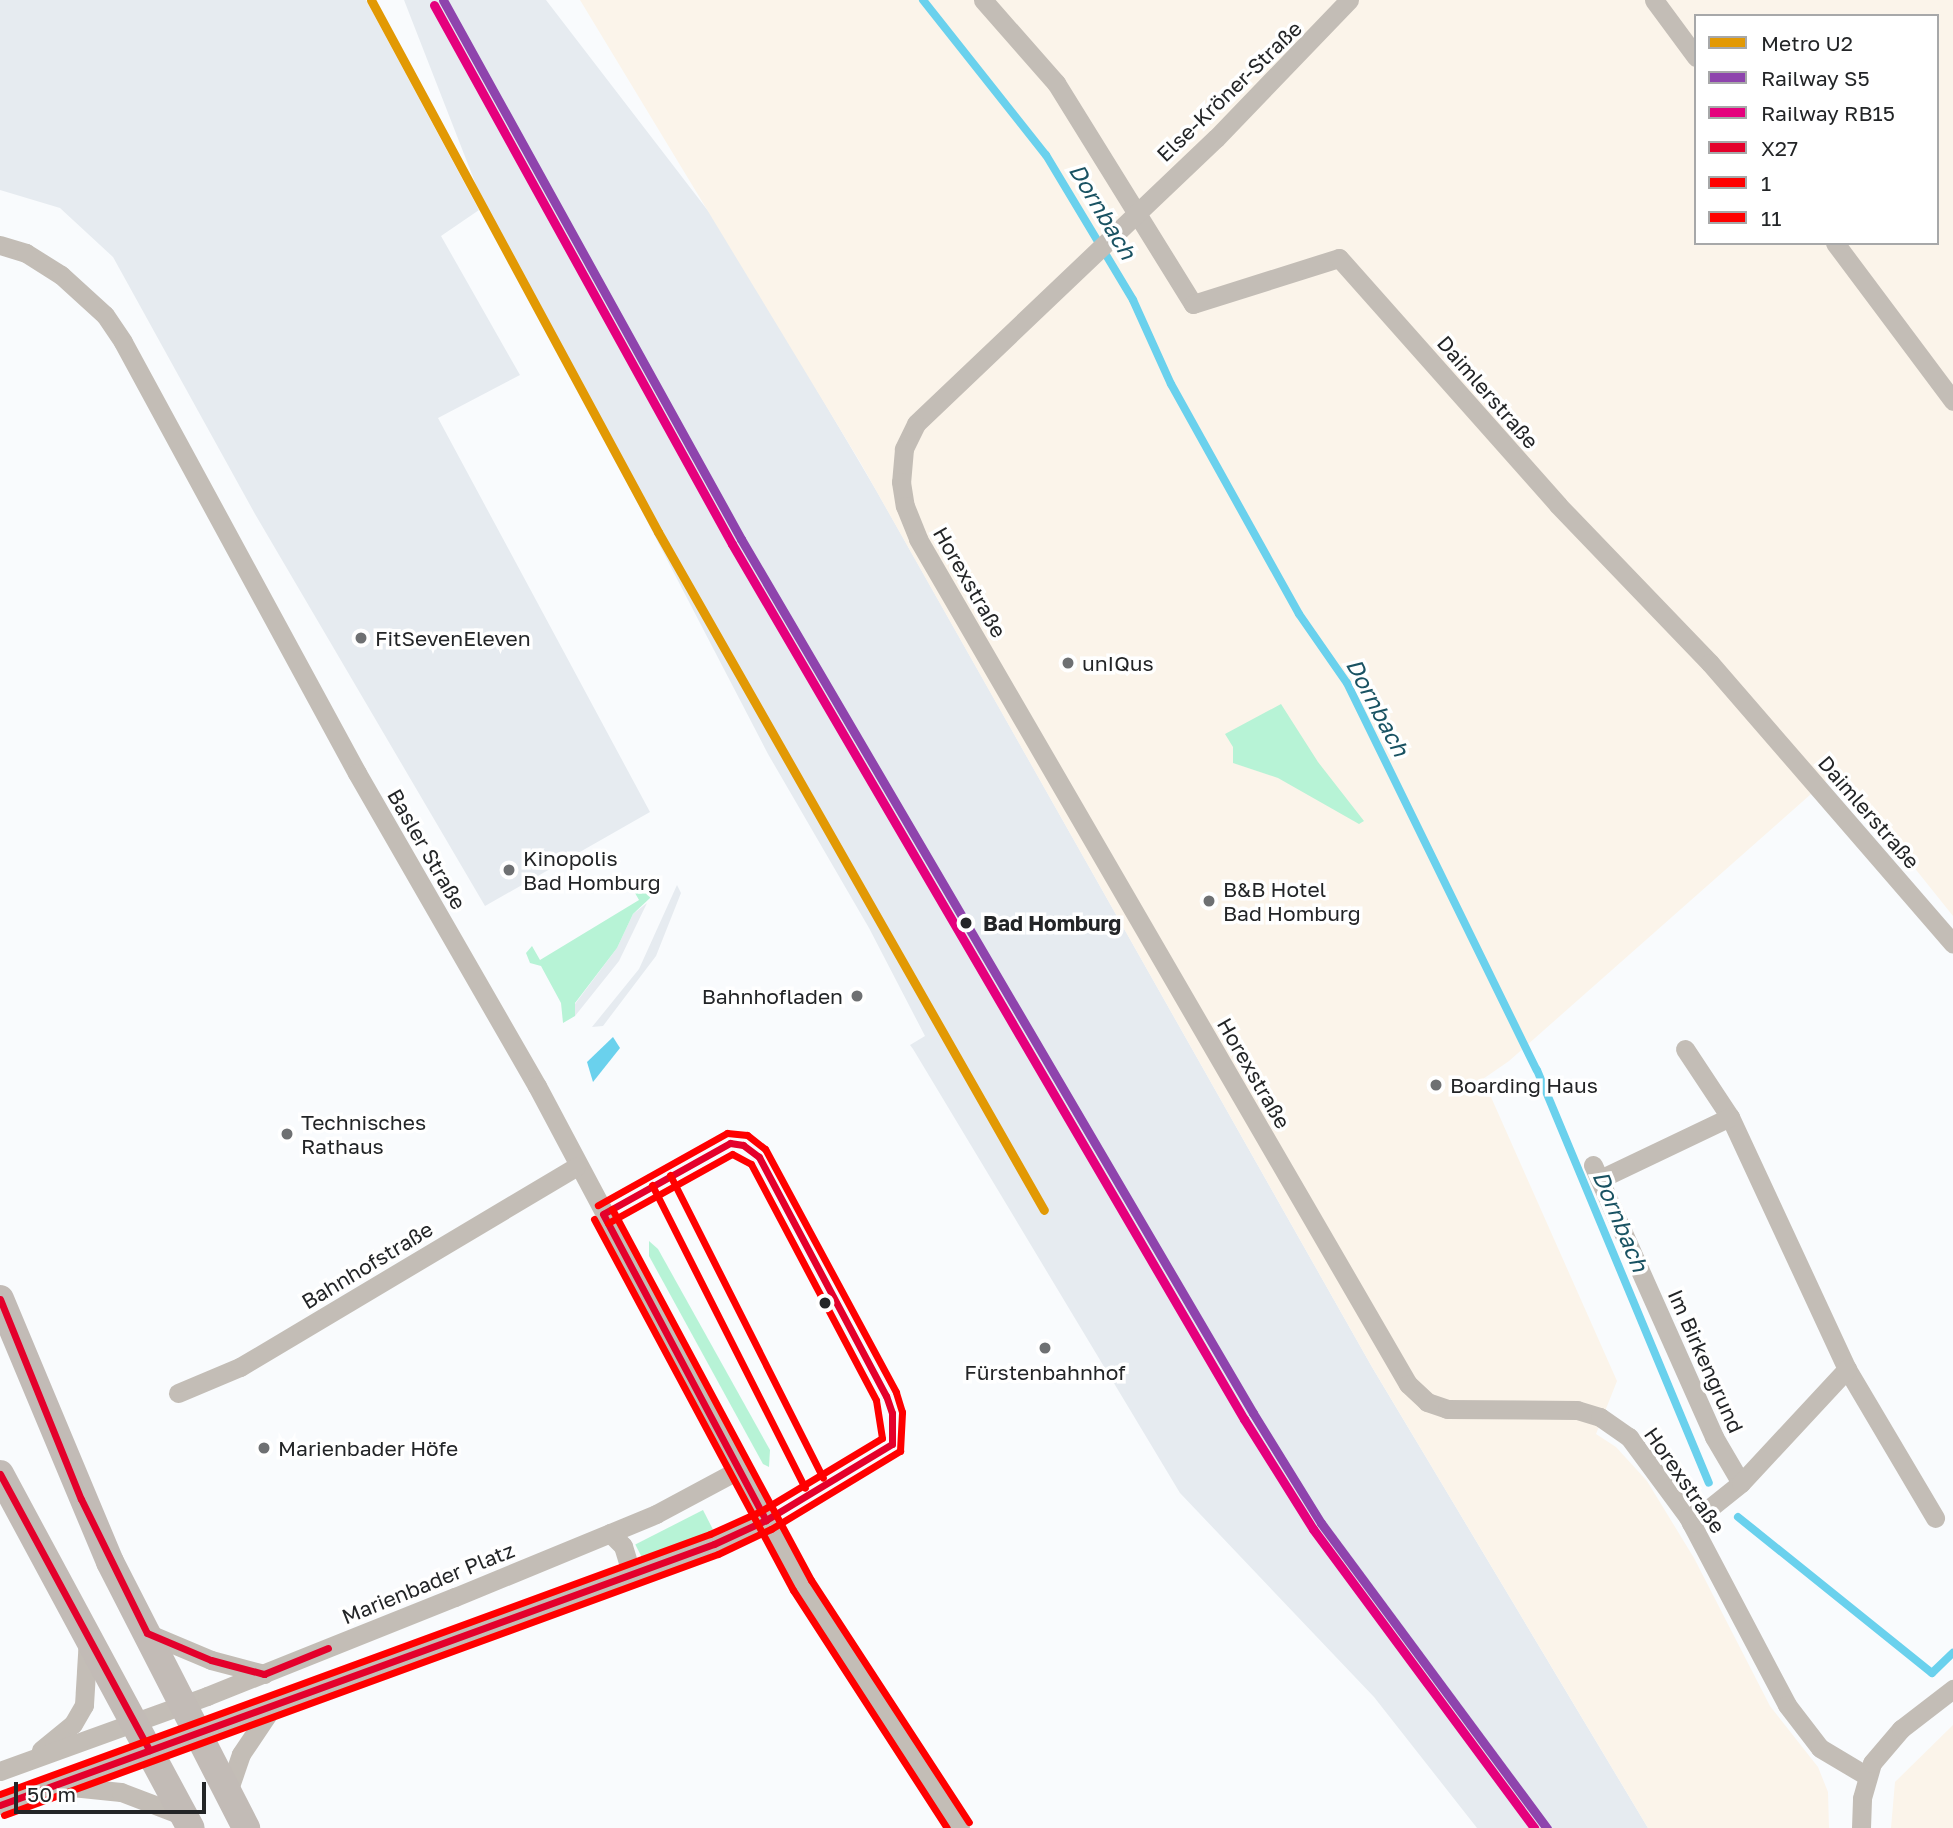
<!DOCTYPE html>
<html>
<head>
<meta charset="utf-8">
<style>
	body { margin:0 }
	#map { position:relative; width:1953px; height:1828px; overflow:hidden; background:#f9fbfd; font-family:"Golos Text",sans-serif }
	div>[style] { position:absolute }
	.built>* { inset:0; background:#e6ebf0 }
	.industrial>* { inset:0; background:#fbf4ea }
	.green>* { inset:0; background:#b7f3d6; transform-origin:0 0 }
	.water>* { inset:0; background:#6ad1ed }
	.stream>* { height:8px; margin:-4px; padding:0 4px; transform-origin:4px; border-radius:4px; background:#6ad1ed }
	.street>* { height:19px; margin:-9.5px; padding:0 9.5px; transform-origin:9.5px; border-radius:9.5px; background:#c3bdb6 }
	.secondary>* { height:28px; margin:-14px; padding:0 14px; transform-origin:14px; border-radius:14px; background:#c2bbb6 }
	.bus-1>* { height:7px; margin:-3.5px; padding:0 3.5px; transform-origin:3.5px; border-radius:3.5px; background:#e4002b }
	.bus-2>* { height:7px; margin:-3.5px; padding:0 3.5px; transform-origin:3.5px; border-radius:3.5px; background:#f00 }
	.bus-3>* { height:7px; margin:-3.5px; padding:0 3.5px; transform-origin:3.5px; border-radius:3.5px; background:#f00 }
	.rail-1>* { height:9px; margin:-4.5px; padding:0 4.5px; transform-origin:4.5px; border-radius:4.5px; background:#8e44ad }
	.rail-2>* { height:9px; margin:-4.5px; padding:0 4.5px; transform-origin:4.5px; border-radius:4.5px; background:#e5007d }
	.metro-1>* { height:9px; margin:-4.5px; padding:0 4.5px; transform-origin:4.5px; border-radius:4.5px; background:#e29904 }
	.dots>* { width:19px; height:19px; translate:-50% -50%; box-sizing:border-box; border:4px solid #fff; border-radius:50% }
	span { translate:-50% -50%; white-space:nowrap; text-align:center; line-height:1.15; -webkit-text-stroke:7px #fff; paint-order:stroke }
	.street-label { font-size:21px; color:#232527 }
	.poi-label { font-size:21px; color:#232527 }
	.left { translate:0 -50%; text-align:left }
	.right { translate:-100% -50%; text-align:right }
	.stop-label { font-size:21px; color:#232527; font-weight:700 }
	.water-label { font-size:23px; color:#195262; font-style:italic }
	.legend { position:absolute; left:1694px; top:14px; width:245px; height:231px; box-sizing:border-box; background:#fff; border:2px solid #a7a8a9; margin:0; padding:9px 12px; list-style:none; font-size:21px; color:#232527 }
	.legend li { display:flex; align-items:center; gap:14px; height:35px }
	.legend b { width:35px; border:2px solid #a7a8a9 }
	.scale { position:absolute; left:14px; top:1782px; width:192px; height:32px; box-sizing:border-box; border:4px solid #232527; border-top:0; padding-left:9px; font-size:21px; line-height:24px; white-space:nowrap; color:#232527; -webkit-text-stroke:5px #fff; paint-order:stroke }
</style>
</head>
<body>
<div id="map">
	<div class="built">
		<i style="clip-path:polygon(0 0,366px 0,479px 210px,441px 236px,520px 375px,438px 418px,650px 812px,485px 906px,255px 514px,113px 257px,60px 208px,0 190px)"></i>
		<i style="clip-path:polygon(404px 0,546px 0,722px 229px,876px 490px,1372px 1367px,1648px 1828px,1477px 1828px,1374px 1697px,1180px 1493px,913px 1049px,910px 1045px,925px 1036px,869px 928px,768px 754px,487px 213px)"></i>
		<i style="clip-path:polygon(677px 885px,681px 893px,656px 956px,603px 1026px,592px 1027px,639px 969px)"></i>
		<i style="clip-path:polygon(647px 903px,619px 961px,575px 1016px,575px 1004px,617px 948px,633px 914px)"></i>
	</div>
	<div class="industrial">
		<i style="clip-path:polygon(evenodd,580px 0,1953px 0,1953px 916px,1837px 771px,1509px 1061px,1483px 1079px,1617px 1381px,1596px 1434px,1616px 1447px,1647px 1481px,1694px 1558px,1770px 1706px,1818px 1767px,1828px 1792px,1829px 1828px,1648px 1828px,1372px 1367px,860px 462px,580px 0,1696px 16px,1937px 16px,1937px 243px,1696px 243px,1696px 16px)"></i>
		<i style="clip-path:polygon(1953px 1725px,1953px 1828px,1891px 1828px,1895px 1782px)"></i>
	</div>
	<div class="green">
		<i style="clip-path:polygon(1281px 704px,1318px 762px,1364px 821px,1359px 824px,1278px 778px,1233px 763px,1233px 747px,1225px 734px)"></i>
		<i style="clip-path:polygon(640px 881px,651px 884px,650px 898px,633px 914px,617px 948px,575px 1003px,575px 1016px,563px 1023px,561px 1003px,541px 966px,530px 963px,526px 953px,532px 946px,540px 960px,639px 900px,631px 886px)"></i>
		<i style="clip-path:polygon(649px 1241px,658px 1249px,770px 1450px,769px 1467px,763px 1464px,649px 1256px)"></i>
		<i style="left:703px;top:1510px;width:22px;height:76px;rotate:63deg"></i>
	</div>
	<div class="water">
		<i style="clip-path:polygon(613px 1037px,620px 1048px,593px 1082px,587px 1062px)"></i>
	</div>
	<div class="stream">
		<i style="left:923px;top:0;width:198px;rotate:51.6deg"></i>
		<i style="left:1046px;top:155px;width:169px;rotate:59deg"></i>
		<i style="left:1133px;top:300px;width:92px;rotate:65.7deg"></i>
		<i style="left:1171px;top:384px;width:263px;rotate:60.9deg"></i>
		<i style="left:1299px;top:614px;width:84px;rotate:55.2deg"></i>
		<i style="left:1347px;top:683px;width:431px;rotate:63.9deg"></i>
		<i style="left:1537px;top:1070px;width:447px;rotate:67.4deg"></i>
		<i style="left:1738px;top:1517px;width:249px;rotate:38.8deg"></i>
		<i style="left:1932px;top:1673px;width:29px;rotate:-44deg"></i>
	</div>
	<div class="street">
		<i style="left:983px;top:0;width:111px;rotate:48.7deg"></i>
		<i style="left:1056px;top:83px;width:260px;rotate:58.2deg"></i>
		<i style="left:1193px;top:304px;width:153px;rotate:-17.5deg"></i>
		<i style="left:1339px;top:258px;width:330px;rotate:48.4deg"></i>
		<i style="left:1558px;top:505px;width:219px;rotate:46.1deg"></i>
		<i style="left:1710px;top:663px;width:371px;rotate:49.1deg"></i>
		<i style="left:1349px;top:0;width:192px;rotate:133.9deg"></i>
		<i style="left:1216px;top:138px;width:414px;rotate:136.4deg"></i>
		<i style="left:916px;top:424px;width:28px;rotate:116deg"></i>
		<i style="left:904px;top:449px;width:33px;rotate:95deg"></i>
		<i style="left:901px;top:482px;width:24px;rotate:81deg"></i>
		<i style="left:905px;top:506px;width:35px;rotate:68deg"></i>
		<i style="left:918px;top:539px;width:977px;rotate:59.89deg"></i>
		<i style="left:1408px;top:1384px;width:26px;rotate:43deg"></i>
		<i style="left:1427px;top:1402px;width:21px;rotate:19deg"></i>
		<i style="left:1447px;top:1409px;width:130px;rotate:0.4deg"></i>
		<i style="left:1577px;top:1410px;width:24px;rotate:17deg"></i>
		<i style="left:1600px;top:1417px;width:35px;rotate:35deg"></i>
		<i style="left:1629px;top:1437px;width:99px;rotate:53.6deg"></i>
		<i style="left:1688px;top:1517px;width:212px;rotate:62.2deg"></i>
		<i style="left:1787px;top:1705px;width:54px;rotate:52.5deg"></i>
		<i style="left:1820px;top:1748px;width:55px;rotate:30.8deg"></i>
		<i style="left:1654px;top:0;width:71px;rotate:53.6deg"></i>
		<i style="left:1835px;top:243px;width:197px;rotate:53.2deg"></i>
		<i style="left:0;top:245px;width:27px;rotate:17deg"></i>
		<i style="left:26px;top:253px;width:41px;rotate:32.2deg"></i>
		<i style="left:61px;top:275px;width:59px;rotate:42.3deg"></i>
		<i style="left:105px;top:315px;width:32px;rotate:56deg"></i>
		<i style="left:123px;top:342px;width:490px;rotate:61.5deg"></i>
		<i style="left:357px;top:773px;width:361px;rotate:60.1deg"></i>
		<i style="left:537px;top:1086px;width:565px;rotate:62.03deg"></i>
		<i style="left:802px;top:1585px;width:290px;rotate:57deg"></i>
		<i style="left:1685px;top:1049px;width:82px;rotate:56.5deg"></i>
		<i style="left:1730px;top:1117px;width:278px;rotate:65.1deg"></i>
		<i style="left:1847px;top:1369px;width:173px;rotate:59.4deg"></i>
		<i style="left:1593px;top:1165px;width:298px;rotate:66deg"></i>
		<i style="left:1714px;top:1437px;width:53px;rotate:59.6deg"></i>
		<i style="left:1741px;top:1483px;width:64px;rotate:141.3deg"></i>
		<i style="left:1600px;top:1179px;width:144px;rotate:-25.5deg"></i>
		<i style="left:178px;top:1393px;width:67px;rotate:-22.8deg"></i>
		<i style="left:240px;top:1367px;width:391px;rotate:-30.8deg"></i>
		<i style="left:1741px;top:1483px;width:156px;rotate:-47.1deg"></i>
		<i style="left:610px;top:1533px;width:18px;rotate:45deg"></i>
		<i style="left:623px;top:1546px;width:31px;rotate:73deg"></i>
		<i style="left:147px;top:1633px;width:69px;rotate:22.9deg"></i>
		<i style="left:211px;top:1660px;width:55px;rotate:14.8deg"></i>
		<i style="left:41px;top:1750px;width:41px;rotate:-39.1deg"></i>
		<i style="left:73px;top:1724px;width:22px;rotate:-60deg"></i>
		<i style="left:84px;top:1705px;width:67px;rotate:-86.6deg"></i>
		<i style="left:0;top:1771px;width:220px;rotate:-19.9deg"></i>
		<i style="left:207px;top:1696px;width:267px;rotate:-21.8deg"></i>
		<i style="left:455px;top:1597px;width:217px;rotate:-22.4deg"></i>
		<i style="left:656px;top:1514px;width:93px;rotate:-28.2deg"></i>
		<i style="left:62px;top:1786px;width:59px;rotate:5.8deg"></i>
		<i style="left:121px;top:1792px;width:67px;rotate:20.9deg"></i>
		<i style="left:228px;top:1792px;width:40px;rotate:-71.1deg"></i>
		<i style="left:241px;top:1754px;width:63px;rotate:-56.1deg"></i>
		<i style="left:0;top:1805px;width:672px;rotate:-19.92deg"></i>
		<i style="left:632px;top:1576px;width:145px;rotate:-22.7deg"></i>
		<i style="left:1861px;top:1828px;width:30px;rotate:-88deg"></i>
		<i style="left:1862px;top:1798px;width:36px;rotate:-74deg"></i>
		<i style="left:1872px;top:1763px;width:45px;rotate:-49.5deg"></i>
		<i style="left:1901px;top:1729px;width:66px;rotate:-37.6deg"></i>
	</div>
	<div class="secondary">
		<i style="left:0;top:1299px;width:285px;rotate:67.3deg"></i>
		<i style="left:110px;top:1562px;width:299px;rotate:62.9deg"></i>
		<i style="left:0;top:1474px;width:402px;rotate:61.7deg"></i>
	</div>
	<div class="bus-1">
		<i style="left:603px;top:1214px;width:347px;rotate:62deg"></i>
		<i style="left:0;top:1299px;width:216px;rotate:68deg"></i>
		<i style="left:81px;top:1499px;width:149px;rotate:63.8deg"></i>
		<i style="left:0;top:1474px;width:314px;rotate:61.6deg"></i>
		<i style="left:147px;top:1633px;width:69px;rotate:22.9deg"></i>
		<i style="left:211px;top:1660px;width:55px;rotate:14.8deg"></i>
		<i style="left:264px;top:1674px;width:69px;rotate:-22.1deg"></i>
		<i style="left:0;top:1805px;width:760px;rotate:-20.08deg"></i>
		<i style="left:714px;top:1544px;width:57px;rotate:-24.8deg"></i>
		<i style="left:766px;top:1520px;width:147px;rotate:-31.1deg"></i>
		<i style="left:892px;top:1444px;width:31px;rotate:-90deg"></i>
		<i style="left:892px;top:1413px;width:18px;rotate:-109deg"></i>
		<i style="left:886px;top:1396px;width:271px;rotate:-118deg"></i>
		<i style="left:759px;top:1157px;width:20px;rotate:-143deg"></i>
		<i style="left:743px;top:1145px;width:13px;rotate:-171deg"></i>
		<i style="left:730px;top:1143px;width:145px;rotate:150.8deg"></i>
	</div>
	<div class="bus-2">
		<i style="left:652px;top:1185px;width:339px;rotate:63.2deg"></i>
		<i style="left:594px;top:1219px;width:421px;rotate:61.8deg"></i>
		<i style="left:793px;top:1590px;width:283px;rotate:57.1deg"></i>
		<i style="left:4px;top:1815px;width:760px;rotate:-20.08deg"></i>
		<i style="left:718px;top:1554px;width:59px;rotate:-25.3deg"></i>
		<i style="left:771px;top:1529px;width:151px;rotate:-31.2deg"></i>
		<i style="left:900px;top:1451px;width:39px;rotate:-87deg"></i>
		<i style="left:902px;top:1412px;width:21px;rotate:-107deg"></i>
		<i style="left:896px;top:1392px;width:276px;rotate:-118.3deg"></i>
		<i style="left:765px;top:1149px;width:23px;rotate:-142deg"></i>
		<i style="left:747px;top:1135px;width:20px;rotate:-174deg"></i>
		<i style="left:727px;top:1133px;width:148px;rotate:150.8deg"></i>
	</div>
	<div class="bus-3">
		<i style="left:670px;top:1175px;width:339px;rotate:63.2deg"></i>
		<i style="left:612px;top:1209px;width:421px;rotate:61.8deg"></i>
		<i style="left:811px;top:1580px;width:289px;rotate:56.9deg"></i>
		<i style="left:0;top:1794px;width:756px;rotate:-20.11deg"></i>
		<i style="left:710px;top:1534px;width:56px;rotate:-24.3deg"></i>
		<i style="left:761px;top:1511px;width:141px;rotate:-31.1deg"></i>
		<i style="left:882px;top:1438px;width:38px;rotate:-99deg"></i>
		<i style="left:876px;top:1400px;width:267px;rotate:-117.9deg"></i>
		<i style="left:751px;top:1164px;width:21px;rotate:-152deg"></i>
		<i style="left:732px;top:1154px;width:142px;rotate:150.9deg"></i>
	</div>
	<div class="rail-1">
		<i style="left:443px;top:0;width:616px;rotate:61.06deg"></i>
		<i style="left:741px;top:539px;width:1013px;rotate:59.64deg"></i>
		<i style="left:1253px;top:1413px;width:129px;rotate:58.3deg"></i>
		<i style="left:1321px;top:1523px;width:380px;rotate:53.5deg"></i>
	</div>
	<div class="rail-2">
		<i style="left:434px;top:5px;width:616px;rotate:61.06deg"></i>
		<i style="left:732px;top:544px;width:1014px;rotate:59.67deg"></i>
		<i style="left:1244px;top:1419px;width:130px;rotate:57.9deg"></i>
		<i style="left:1313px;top:1529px;width:372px;rotate:53.5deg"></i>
	</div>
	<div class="metro-1">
		<i style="left:371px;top:0;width:604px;rotate:61.65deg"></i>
		<i style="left:658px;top:532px;width:780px;rotate:60.35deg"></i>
	</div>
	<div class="dots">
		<i style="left:361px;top:638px;background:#6e7072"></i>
		<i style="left:1068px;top:663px;background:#6e7072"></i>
		<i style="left:509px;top:870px;background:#6e7072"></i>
		<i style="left:1209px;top:901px;background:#6e7072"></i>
		<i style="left:966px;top:923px;background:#232527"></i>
		<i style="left:857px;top:996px;background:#6e7072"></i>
		<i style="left:1436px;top:1085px;background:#6e7072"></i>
		<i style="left:287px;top:1134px;background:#6e7072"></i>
		<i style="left:825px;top:1303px;background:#232527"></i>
		<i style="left:1045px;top:1348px;background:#6e7072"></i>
		<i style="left:264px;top:1448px;background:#6e7072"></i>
	</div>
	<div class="street-label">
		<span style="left:1229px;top:91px;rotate:-44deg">Else-Kröner-Straße</span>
		<span style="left:1488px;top:392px;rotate:49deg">Daimlerstraße</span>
		<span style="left:970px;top:582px;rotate:60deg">Horexstraße</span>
		<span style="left:1869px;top:812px;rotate:49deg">Daimlerstraße</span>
		<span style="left:427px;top:849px;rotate:60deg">Basler Straße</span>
		<span style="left:1254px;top:1073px;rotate:60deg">Horexstraße</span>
		<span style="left:367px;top:1265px;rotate:-31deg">Bahnhofstraße</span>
		<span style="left:1706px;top:1361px;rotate:66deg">Im Birkengrund</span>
		<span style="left:1685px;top:1480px;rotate:55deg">Horexstraße</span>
		<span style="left:428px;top:1583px;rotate:-22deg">Marienbader Platz</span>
	</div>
	<div class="poi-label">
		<span class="left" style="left:375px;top:638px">FitSevenEleven</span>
		<span class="left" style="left:1082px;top:663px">unIQus</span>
		<span class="left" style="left:523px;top:870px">Kinopolis<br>Bad Homburg</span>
		<span class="left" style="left:1223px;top:901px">B&amp;B Hotel<br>Bad Homburg</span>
		<span class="right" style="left:843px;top:996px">Bahnhofladen</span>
		<span class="left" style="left:1450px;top:1085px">Boarding Haus</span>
		<span class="left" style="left:301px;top:1134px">Technisches<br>Rathaus</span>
		<span style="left:1045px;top:1372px">Fürstenbahnhof</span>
		<span class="left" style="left:278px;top:1448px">Marienbader Höfe</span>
	</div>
	<div class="stop-label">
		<span class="left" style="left:983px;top:923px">Bad Homburg</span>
	</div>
	<div class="water-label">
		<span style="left:1103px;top:211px;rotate:59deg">Dornbach</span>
		<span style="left:1378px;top:707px;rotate:62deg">Dornbach</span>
		<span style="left:1621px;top:1221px;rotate:67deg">Dornbach</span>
	</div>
	<ul class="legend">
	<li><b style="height:9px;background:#e29904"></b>Metro U2</li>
	<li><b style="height:9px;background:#8e44ad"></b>Railway S5</li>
	<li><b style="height:9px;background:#e5007d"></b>Railway RB15</li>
	<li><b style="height:9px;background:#e4002b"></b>X27</li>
	<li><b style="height:9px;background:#f00"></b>1</li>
	<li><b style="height:9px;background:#f00"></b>11</li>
	</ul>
	<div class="scale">50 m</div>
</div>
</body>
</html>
